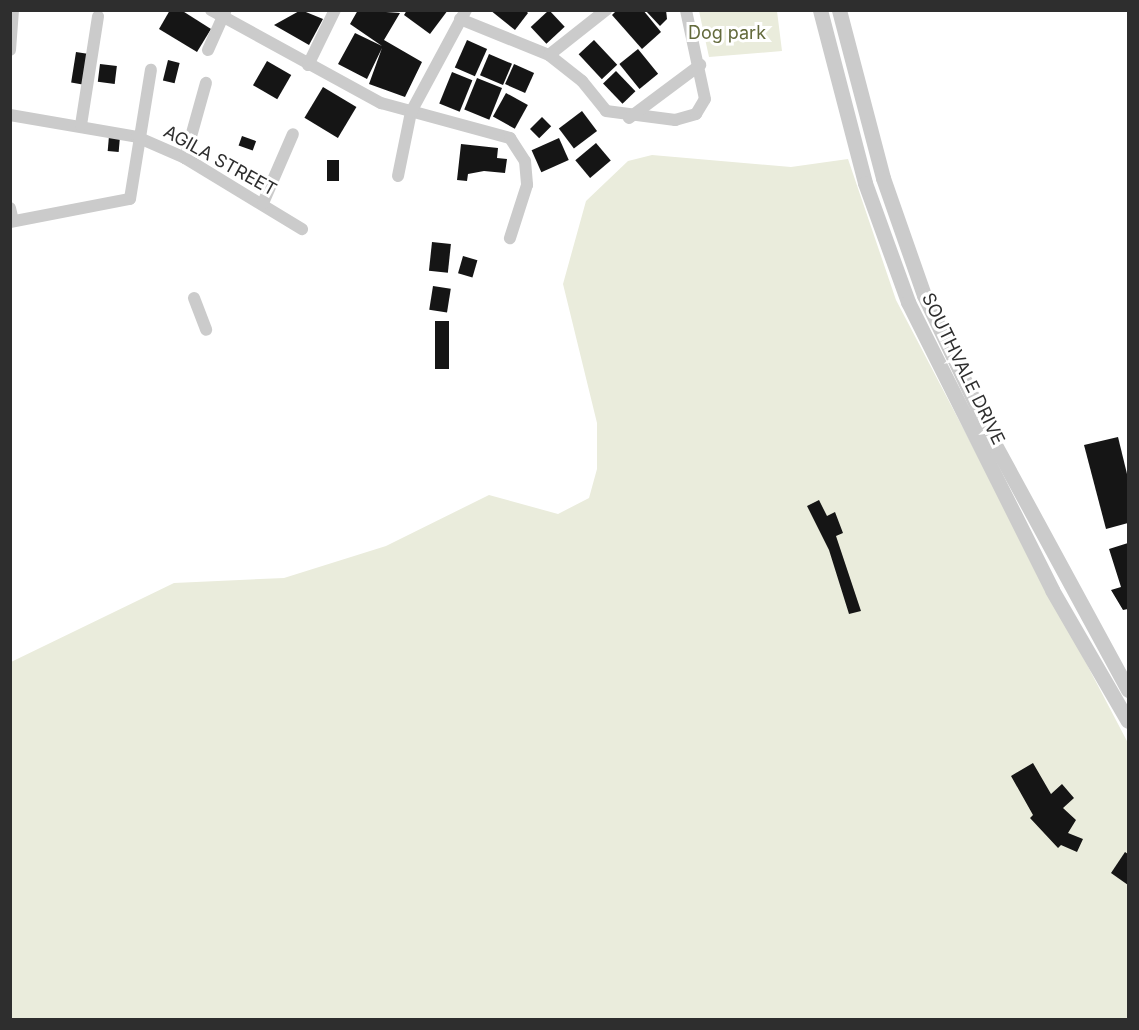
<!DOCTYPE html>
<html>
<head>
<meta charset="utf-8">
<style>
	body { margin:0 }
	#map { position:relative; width:1139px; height:1030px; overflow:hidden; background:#fff; font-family:Inter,sans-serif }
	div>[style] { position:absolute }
	.green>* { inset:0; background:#eaecdc }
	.building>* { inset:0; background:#151515; transform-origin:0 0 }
	.minor>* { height:12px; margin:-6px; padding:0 6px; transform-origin:6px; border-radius:6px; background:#cbcbcb }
	.tertiary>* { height:15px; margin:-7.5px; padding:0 7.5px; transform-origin:7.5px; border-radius:7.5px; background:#cbcbcb }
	span { translate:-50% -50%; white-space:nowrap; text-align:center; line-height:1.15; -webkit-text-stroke:6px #fff; paint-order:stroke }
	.park-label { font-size:18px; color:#636a3c }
	.street-label { font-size:18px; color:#2e2e2e }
	.frame { position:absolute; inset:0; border:12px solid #2e2e2e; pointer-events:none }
</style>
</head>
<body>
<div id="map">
	<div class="green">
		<i style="clip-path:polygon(699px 11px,777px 11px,782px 51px,709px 57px)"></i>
		<i style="clip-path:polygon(652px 155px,791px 167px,848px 159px,896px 300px,1128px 743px,1128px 1019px,11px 1020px,11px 662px,174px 583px,284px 578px,386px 546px,489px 495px,558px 514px,589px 498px,597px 469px,597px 423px,563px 284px,586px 201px,628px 161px)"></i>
	</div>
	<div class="building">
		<i style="clip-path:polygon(170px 10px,181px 10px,211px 29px,197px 52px,159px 29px)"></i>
		<i style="clip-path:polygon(301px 10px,323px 19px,309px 45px,274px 25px)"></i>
		<i style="clip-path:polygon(358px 10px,400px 13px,384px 40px,422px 62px,405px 97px,369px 84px,382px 48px,367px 79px,338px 64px,355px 33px,382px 46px,350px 24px)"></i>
		<i style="clip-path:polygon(407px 10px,448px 10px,430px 34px,404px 15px)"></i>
		<i style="clip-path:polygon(490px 10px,525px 10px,528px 13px,515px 30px)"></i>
		<i style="left:549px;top:10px;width:23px;height:25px;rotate:47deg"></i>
		<i style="clip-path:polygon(617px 10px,643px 10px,661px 32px,642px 49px,612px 15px)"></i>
		<i style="clip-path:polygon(645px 10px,666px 10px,667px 19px,660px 26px)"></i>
		<i style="left:467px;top:40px;width:22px;height:30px;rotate:24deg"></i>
		<i style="left:594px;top:40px;width:34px;height:21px;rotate:47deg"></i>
		<i style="left:638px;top:49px;width:32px;height:24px;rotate:51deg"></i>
		<i style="left:76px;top:52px;width:13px;height:31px;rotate:9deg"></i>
		<i style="left:489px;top:54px;width:25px;height:23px;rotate:23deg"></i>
		<i style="left:168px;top:60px;width:12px;height:21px;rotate:14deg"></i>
		<i style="left:267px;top:61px;width:28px;height:28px;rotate:30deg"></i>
		<i style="left:100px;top:64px;width:17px;height:18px;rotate:7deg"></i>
		<i style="left:514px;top:64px;width:22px;height:22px;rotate:24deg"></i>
		<i style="left:616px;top:71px;width:28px;height:18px;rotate:46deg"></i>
		<i style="left:452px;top:72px;width:22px;height:34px;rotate:22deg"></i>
		<i style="left:477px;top:78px;width:27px;height:34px;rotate:22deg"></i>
		<i style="left:323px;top:87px;width:39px;height:36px;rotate:31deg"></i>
		<i style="left:506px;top:93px;width:25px;height:27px;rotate:29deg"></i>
		<i style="left:582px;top:111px;width:25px;height:29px;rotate:53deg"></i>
		<i style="left:542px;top:117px;width:13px;height:17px;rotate:45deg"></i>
		<i style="left:109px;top:136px;width:11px;height:15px;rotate:5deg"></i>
		<i style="left:242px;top:136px;width:15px;height:10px;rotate:20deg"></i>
		<i style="left:559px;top:138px;width:24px;height:30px;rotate:66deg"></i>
		<i style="left:596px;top:143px;width:23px;height:27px;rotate:50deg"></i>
		<i style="clip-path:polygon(461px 144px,498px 148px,497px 158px,507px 159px,505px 173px,484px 171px,468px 174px,467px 181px,457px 180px)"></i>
		<i style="left:327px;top:160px;width:12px;height:21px"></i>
		<i style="left:432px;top:242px;width:19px;height:29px;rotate:6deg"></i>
		<i style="left:463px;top:256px;width:15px;height:18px;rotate:16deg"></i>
		<i style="left:433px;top:286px;width:18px;height:24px;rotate:9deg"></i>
		<i style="left:435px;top:321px;width:14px;height:48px"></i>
		<i style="clip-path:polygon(1118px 437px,1128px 478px,1128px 523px,1106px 529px,1084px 445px)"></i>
		<i style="clip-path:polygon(819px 500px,827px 516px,835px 512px,843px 533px,836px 536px,861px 611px,849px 614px,829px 550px,807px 506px)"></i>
		<i style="clip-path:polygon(1128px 543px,1128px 609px,1123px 610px,1111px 590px,1121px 587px,1109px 549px)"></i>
		<i style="clip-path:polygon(1033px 763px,1051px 794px,1062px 784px,1074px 798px,1063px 808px,1076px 820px,1068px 833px,1083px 839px,1077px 852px,1061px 845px,1058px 848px,1030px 818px,1033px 815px,1011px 776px)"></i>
		<i style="clip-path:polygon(1125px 852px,1128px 854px,1128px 885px,1111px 873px)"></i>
	</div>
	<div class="minor">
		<i style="left:211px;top:10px;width:194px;rotate:28.7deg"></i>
		<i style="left:381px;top:103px;width:134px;rotate:15.2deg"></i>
		<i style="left:510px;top:138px;width:27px;rotate:57deg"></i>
		<i style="left:525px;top:161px;width:24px;rotate:85deg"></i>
		<i style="left:527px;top:185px;width:56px;rotate:107.8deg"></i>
		<i style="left:460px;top:19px;width:96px;rotate:22deg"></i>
		<i style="left:549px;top:55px;width:42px;rotate:38.2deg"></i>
		<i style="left:582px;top:81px;width:38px;rotate:51deg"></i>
		<i style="left:606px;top:111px;width:70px;rotate:7.4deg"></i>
		<i style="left:675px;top:120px;width:22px;rotate:-16deg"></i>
		<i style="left:696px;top:114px;width:17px;rotate:-59deg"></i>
		<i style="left:705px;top:99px;width:91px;rotate:-102.1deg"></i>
		<i style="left:10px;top:50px;width:40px;rotate:-85.7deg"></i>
		<i style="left:208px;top:50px;width:42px;rotate:-65.9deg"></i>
		<i style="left:549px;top:55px;width:73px;rotate:-38.3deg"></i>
		<i style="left:308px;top:65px;width:61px;rotate:-63.9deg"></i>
		<i style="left:10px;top:115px;width:129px;rotate:9.8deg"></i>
		<i style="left:137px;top:137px;width:52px;rotate:23.6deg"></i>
		<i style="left:185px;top:158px;width:137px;rotate:31.3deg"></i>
		<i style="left:629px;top:118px;width:89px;rotate:-36.7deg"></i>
		<i style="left:81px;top:125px;width:110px;rotate:-81.1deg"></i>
		<i style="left:185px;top:158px;width:78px;rotate:-74.4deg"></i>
		<i style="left:398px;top:176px;width:65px;rotate:-78.5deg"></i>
		<i style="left:411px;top:112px;width:116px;rotate:-61.7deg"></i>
		<i style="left:263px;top:203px;width:75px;rotate:-66.5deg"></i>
		<i style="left:10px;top:208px;width:13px;rotate:77deg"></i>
		<i style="left:10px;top:222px;width:122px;rotate:-10.9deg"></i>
		<i style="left:130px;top:199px;width:131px;rotate:-80.8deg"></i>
		<i style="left:194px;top:298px;width:34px;rotate:69deg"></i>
	</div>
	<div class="tertiary">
		<i style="left:820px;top:10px;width:179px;rotate:75.4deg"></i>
		<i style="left:865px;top:183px;width:127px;rotate:70.1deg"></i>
		<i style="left:908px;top:302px;width:322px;rotate:63.4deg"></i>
		<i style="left:1052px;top:590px;width:151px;rotate:59.9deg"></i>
		<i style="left:839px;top:10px;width:174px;rotate:75.3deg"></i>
		<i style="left:883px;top:178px;width:124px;rotate:70.7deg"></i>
		<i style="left:924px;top:295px;width:164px;rotate:64.7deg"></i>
		<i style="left:994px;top:443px;width:281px;rotate:61.5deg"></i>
	</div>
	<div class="park-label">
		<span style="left:727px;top:33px">Dog park</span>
	</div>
	<div class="street-label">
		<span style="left:220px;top:161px;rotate:29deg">AGILA STREET</span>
		<span style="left:963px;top:369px;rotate:64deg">SOUTHVALE DRIVE</span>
	</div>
	<div class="frame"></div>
</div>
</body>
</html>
